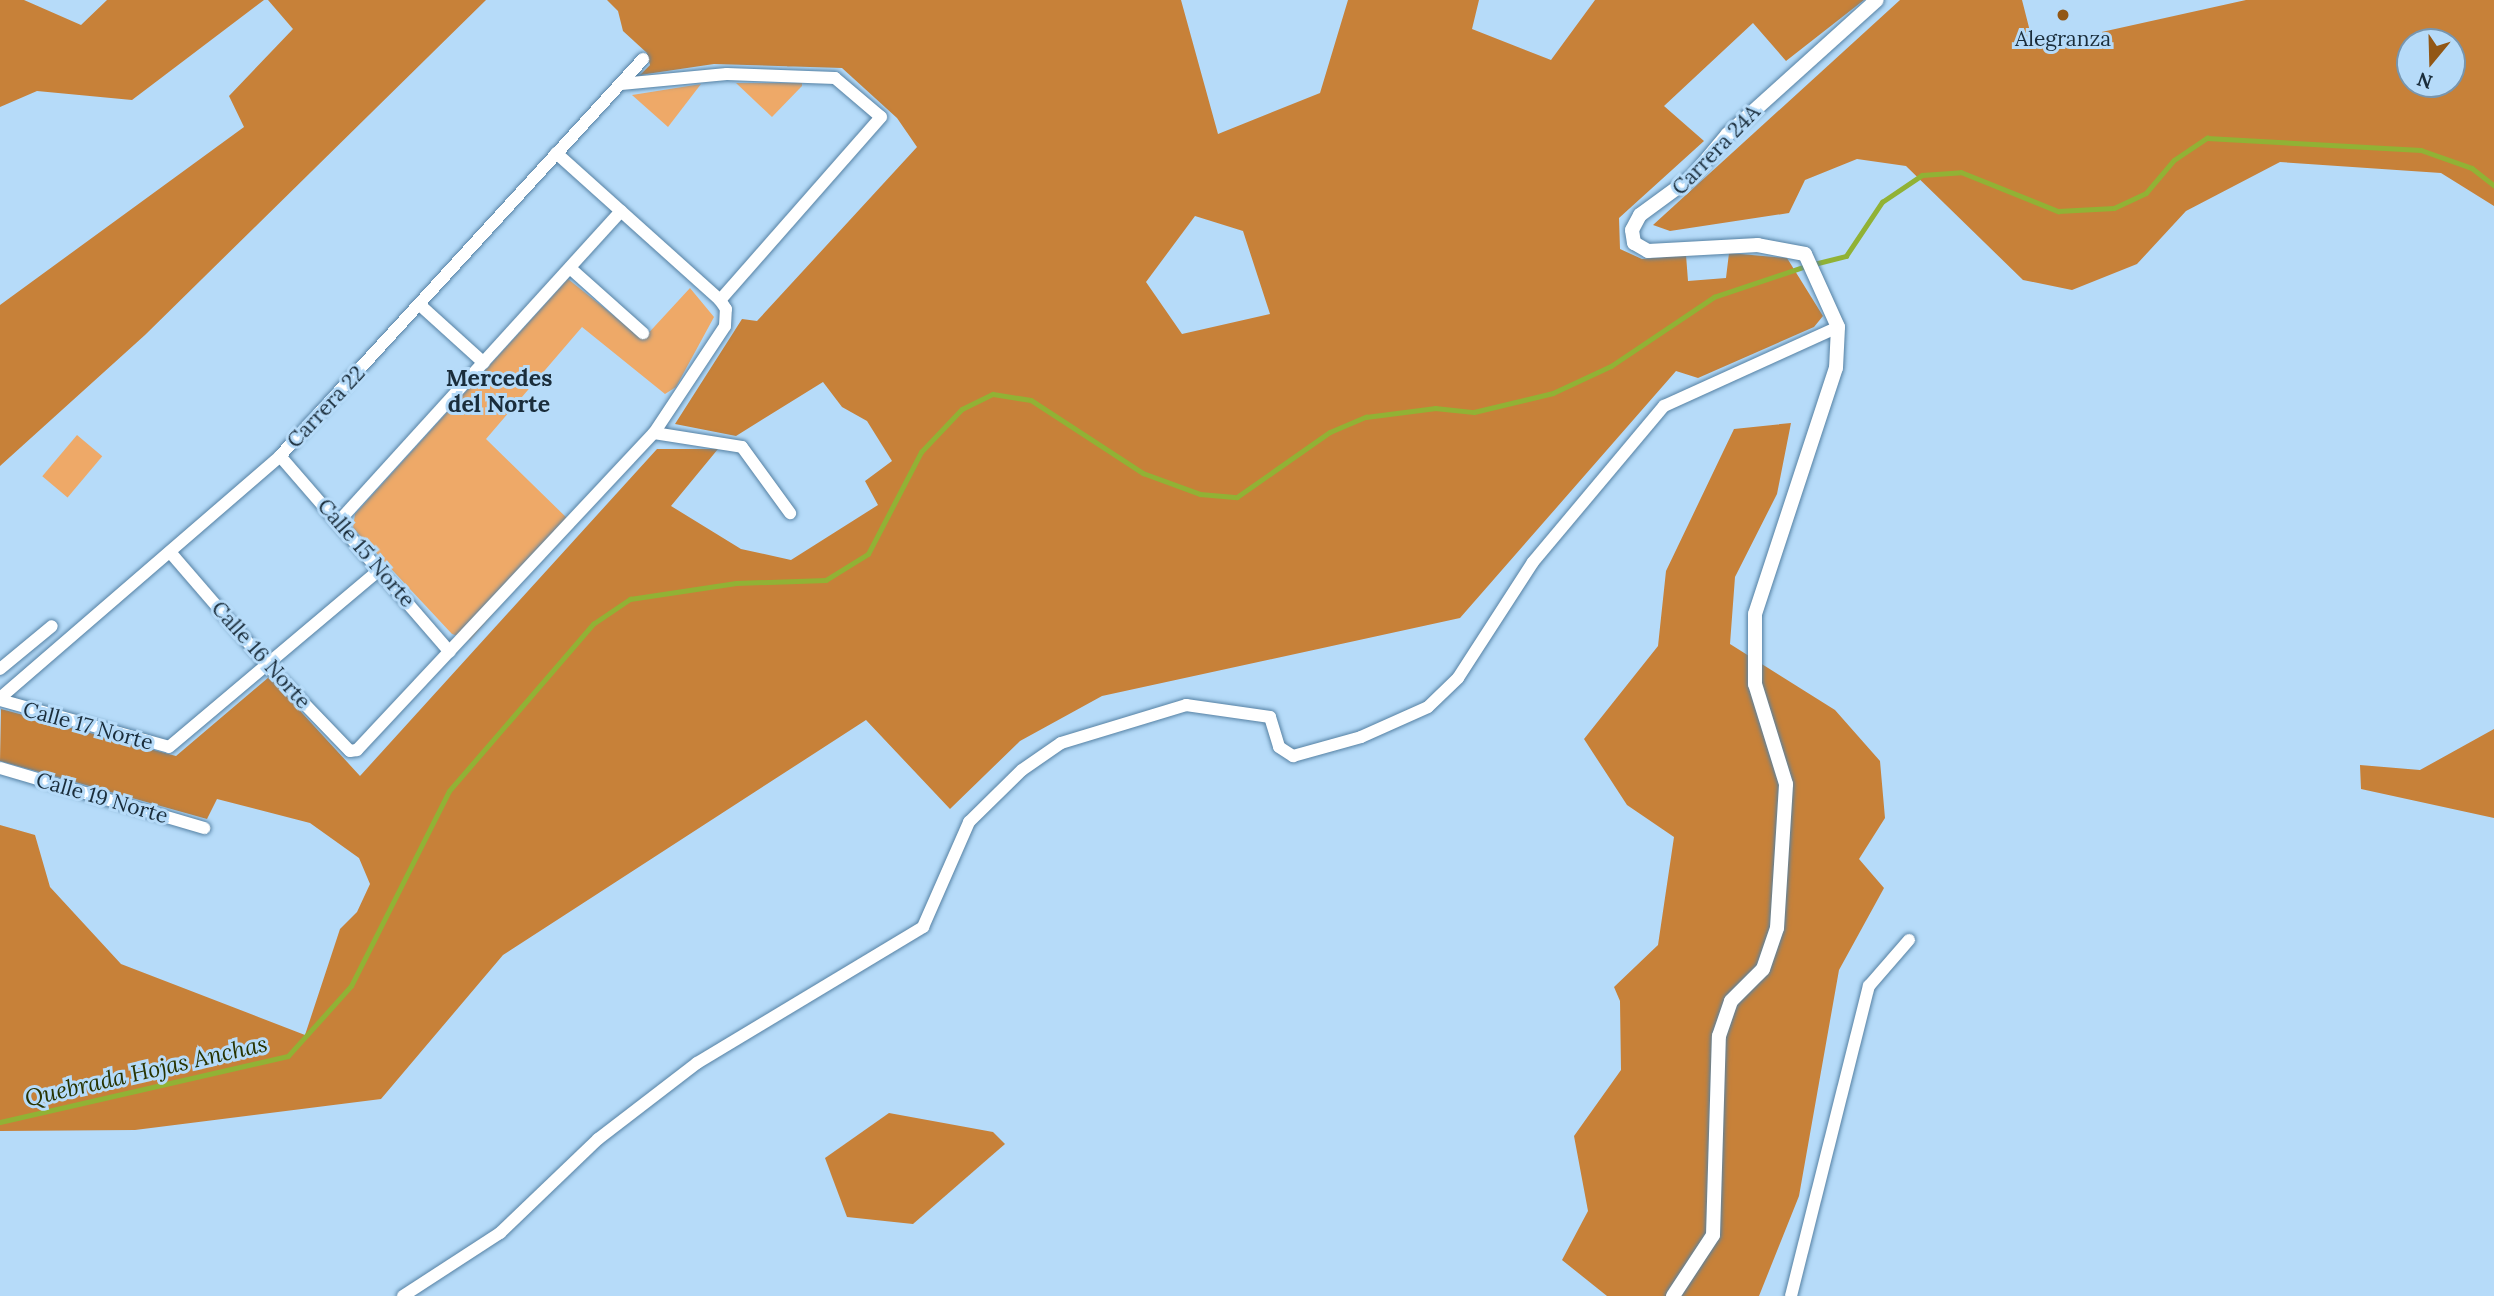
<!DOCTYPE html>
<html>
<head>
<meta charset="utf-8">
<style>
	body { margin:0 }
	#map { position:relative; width:2494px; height:1296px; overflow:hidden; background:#b6dbf9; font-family:Lora,serif }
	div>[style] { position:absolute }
	.green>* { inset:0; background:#eea968; transform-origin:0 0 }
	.forest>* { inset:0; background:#c78139 }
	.stream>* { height:4.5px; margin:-2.25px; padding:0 2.25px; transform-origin:2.25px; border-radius:2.25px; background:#91b235 }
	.roads { filter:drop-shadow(0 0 2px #5581a3) drop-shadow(0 0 2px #5581a3) }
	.minor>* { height:12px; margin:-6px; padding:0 6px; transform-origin:6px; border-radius:6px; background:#fff }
	.tertiary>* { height:14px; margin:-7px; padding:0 7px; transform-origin:7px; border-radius:7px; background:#fff }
	.dots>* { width:19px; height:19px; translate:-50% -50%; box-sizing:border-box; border:4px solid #b6dbf9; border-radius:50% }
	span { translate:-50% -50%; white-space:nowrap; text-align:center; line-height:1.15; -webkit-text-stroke:6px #b6dbf9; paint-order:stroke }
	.poi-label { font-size:21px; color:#1a2d3b }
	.street-label { font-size:21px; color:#1a2d3b }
	.neighbourhood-label { font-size:23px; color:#1a2d3b; font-weight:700 }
	.water-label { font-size:23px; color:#273300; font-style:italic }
	.north { position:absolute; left:2396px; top:28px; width:70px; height:70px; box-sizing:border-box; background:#b6dbf9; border:2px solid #7895ad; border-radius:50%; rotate:199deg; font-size:19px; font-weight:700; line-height:28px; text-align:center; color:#1a2d3b }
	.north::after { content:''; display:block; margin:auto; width:24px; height:32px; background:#925715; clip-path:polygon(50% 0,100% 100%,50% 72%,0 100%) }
</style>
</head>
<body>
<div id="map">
	<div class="green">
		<i style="clip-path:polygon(736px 83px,802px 83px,802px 86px,772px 117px)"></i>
		<i style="clip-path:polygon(701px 84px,668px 127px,632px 95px)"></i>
		<i style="clip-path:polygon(568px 279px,643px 339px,690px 288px,714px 317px,676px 387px,665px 394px,582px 327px,486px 439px,572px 523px,470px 640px,452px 634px,353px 528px,355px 514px)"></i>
		<i style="left:77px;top:435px;width:33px;height:54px;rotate:40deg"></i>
	</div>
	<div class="forest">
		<i style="clip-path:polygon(0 0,24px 0,81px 25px,107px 0,264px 0,132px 100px,37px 91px,0 107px)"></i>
		<i style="clip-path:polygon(268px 0,486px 0,145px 335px,0 466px,0 305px,244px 127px,229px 96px,293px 29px)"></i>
		<i style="clip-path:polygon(evenodd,607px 0,1181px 0,1218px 134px,1320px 93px,1348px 0,1479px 0,1472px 29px,1551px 60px,1595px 0,1864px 0,1786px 61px,1753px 23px,1664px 106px,1704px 141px,1619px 218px,1620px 249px,1642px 259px,1686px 255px,1688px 281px,1726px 278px,1729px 253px,1787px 258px,1823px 316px,1814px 327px,1698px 378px,1676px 371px,1460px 618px,1102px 696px,1020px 741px,950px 809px,866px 720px,503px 955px,381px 1099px,135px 1130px,0 1131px,0 825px,35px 835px,50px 887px,121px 964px,305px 1035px,340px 929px,357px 912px,370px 884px,359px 858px,310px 823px,217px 799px,207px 819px,0 761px,1px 709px,176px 756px,269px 677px,360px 776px,657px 449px,718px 449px,671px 506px,741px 549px,791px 560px,878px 505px,865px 481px,892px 461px,867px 421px,842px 407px,823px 382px,736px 436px,675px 424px,742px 319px,757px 321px,917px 147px,897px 118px,842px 68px,714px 64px,640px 75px,650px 65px,647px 53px,623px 31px,618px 11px,607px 0,1195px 216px,1243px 231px,1270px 314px,1182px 334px,1146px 282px,1195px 216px)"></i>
		<i style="clip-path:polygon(evenodd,1900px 0,2022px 0,2034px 47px,2246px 0,2494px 0,2494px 206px,2441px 173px,2280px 162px,2186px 211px,2137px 264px,2072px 290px,2023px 280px,1906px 166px,1857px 159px,1805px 180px,1789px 213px,1670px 231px,1653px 225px,1900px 0,2410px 42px,2452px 42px,2452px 84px,2410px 84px,2410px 42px)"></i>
		<i style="clip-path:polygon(1791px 423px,1777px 494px,1735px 577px,1730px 644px,1835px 710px,1880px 761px,1885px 818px,1859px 859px,1884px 888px,1839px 970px,1799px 1196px,1759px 1296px,1607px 1296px,1562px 1260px,1588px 1211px,1574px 1136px,1621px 1070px,1620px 1001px,1614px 987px,1658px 945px,1674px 837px,1627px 805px,1584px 739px,1658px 646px,1666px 571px,1734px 429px)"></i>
		<i style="clip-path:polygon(2494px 729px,2494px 818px,2361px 789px,2360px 765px,2420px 770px)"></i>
		<i style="clip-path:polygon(889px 1113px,993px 1132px,1005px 1144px,913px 1224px,847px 1217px,825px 1158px)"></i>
	</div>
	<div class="stream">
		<i style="left:1814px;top:264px;width:33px;rotate:-14deg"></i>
		<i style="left:1846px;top:256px;width:65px;rotate:-56.3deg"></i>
		<i style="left:1882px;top:202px;width:48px;rotate:-34deg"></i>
		<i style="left:1922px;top:175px;width:39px;rotate:-4deg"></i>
		<i style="left:1961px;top:172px;width:105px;rotate:21.9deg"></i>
		<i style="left:2058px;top:211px;width:56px;rotate:-3.1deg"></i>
		<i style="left:2114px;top:208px;width:35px;rotate:-25deg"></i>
		<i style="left:2146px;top:193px;width:43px;rotate:-49.7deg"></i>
		<i style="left:2174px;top:160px;width:40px;rotate:-34deg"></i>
		<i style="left:2207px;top:138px;width:214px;rotate:3.2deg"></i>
		<i style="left:2421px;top:150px;width:54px;rotate:19.4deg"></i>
		<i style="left:2472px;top:168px;width:28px;rotate:38deg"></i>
		<i style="left:0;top:1122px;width:295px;rotate:-12.9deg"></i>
		<i style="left:288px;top:1056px;width:94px;rotate:-48deg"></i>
		<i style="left:351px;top:986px;width:218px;rotate:-63.3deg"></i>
		<i style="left:449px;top:791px;width:221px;rotate:-49.2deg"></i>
		<i style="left:593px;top:624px;width:45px;rotate:-34deg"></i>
		<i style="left:630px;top:599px;width:107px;rotate:-8.6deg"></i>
		<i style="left:736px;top:583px;width:90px;rotate:-1.9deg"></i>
		<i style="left:826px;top:580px;width:49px;rotate:-31.8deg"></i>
		<i style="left:868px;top:554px;width:115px;rotate:-62.5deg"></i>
		<i style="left:921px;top:452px;width:59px;rotate:-46.4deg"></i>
		<i style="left:962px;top:409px;width:34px;rotate:-26deg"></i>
		<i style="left:993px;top:394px;width:38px;rotate:9deg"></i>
		<i style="left:1031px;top:400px;width:134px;rotate:33.1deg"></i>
		<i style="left:1143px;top:473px;width:61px;rotate:20.2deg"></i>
		<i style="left:1200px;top:494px;width:37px;rotate:5deg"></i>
		<i style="left:1237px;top:497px;width:113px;rotate:-35deg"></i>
		<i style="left:1330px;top:432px;width:39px;rotate:-23deg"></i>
		<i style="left:1366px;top:417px;width:70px;rotate:-7.4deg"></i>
		<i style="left:1435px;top:408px;width:39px;rotate:6deg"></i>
		<i style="left:1474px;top:412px;width:81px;rotate:-13.5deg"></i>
		<i style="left:1553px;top:393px;width:64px;rotate:-25deg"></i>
		<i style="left:1611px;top:366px;width:124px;rotate:-33.8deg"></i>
		<i style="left:1714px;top:297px;width:97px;rotate:-18.6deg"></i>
	</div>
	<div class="roads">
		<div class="minor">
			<i style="left:621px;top:84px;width:106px;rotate:-5.4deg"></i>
			<i style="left:727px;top:74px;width:108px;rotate:2.1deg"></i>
			<i style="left:835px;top:78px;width:60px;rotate:40.3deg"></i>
			<i style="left:881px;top:117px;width:244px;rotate:131.3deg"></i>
			<i style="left:570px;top:268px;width:98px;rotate:41.7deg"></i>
			<i style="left:420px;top:305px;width:86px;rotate:42.2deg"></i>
			<i style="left:654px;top:433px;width:89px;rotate:9deg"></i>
			<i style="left:742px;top:447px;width:82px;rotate:54deg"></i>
			<i style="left:280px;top:456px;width:259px;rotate:49.1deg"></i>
			<i style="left:339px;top:521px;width:419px;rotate:-47.7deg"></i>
			<i style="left:170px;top:552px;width:153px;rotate:49.2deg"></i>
			<i style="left:270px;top:668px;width:115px;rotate:46.1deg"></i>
			<i style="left:350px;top:751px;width:7px;rotate:-8deg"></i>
			<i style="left:357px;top:750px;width:434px;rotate:-46.9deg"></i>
			<i style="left:654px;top:433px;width:128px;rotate:-56.4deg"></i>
			<i style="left:725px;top:326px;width:17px;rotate:-87deg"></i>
			<i style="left:726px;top:309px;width:11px;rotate:-124deg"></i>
			<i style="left:720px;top:300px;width:220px;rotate:-138.1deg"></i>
			<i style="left:0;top:669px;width:67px;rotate:-39.6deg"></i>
			<i style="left:0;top:698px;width:370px;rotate:-40.8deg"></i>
			<i style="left:280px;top:456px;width:538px;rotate:-47.56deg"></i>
			<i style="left:0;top:700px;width:175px;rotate:15.5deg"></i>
			<i style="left:169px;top:747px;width:275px;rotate:-40.1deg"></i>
			<i style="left:0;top:768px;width:213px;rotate:16.4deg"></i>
			<i style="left:403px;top:1296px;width:116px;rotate:-33deg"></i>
			<i style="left:500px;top:1233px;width:136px;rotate:-43.8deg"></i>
			<i style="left:598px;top:1139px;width:125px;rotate:-37.5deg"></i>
			<i style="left:697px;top:1063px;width:264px;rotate:-31deg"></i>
			<i style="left:923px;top:927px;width:115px;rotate:-66.3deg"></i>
			<i style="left:969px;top:822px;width:74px;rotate:-44.5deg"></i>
			<i style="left:1022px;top:770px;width:47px;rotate:-34.7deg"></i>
			<i style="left:1061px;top:743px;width:131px;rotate:-16.9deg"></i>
			<i style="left:1186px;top:705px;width:85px;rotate:8.1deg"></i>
			<i style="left:1270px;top:717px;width:31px;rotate:73deg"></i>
			<i style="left:1279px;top:747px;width:17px;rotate:33deg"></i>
			<i style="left:1293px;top:756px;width:71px;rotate:-15.6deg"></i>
			<i style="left:1361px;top:737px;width:73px;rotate:-24.1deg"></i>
			<i style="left:1428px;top:707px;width:42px;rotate:-44deg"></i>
			<i style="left:1458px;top:678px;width:138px;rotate:-57.1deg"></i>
			<i style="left:1533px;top:562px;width:204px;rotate:-50deg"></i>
			<i style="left:1664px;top:406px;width:191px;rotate:-24.4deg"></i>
			<i style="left:1791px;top:1296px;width:320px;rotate:-75.9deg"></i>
			<i style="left:1869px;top:986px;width:61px;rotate:-49deg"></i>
		</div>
		<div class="tertiary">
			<i style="left:1673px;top:1296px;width:73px;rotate:-56.7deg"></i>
			<i style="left:1713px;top:1235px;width:199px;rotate:-88.3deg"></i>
			<i style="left:1719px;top:1036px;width:37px;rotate:-71deg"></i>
			<i style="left:1731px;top:1001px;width:45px;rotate:-45deg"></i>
			<i style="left:1763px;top:969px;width:43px;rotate:-71.1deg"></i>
			<i style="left:1777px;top:928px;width:144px;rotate:-86.4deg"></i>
			<i style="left:1786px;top:784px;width:105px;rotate:-107.2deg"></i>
			<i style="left:1755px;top:684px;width:70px;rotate:-90deg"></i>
			<i style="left:1755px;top:614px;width:259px;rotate:-71.8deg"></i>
			<i style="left:1836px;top:368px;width:41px;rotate:-87.2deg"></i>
			<i style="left:1838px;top:327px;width:80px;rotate:-114.3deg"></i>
			<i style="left:1805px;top:254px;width:48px;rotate:-169.2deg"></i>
			<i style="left:1758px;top:245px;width:110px;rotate:176.9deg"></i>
			<i style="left:1648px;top:251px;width:16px;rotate:-150deg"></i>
			<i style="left:1634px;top:243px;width:13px;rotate:-99deg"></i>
			<i style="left:1632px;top:230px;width:17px;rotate:-62deg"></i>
			<i style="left:1640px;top:215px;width:64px;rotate:-36.2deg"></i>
			<i style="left:1692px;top:177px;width:56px;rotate:-50.1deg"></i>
			<i style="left:1728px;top:134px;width:200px;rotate:-42deg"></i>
		</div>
	</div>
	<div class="dots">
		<i style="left:2063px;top:15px;background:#925715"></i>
	</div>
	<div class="poi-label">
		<span style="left:2063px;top:39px">Alegranza</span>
	</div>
	<div class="street-label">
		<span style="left:1716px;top:150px;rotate:-46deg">Carrera 24A</span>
		<span style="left:326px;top:407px;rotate:-47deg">Carrera 22</span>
		<span style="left:366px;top:553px;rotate:49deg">Calle 15 Norte</span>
		<span style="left:261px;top:655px;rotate:48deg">Calle 16 Norte</span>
		<span style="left:88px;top:726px;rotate:15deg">Calle 17 Norte</span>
		<span style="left:102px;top:798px;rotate:16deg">Calle 19 Norte</span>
	</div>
	<div class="neighbourhood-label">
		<span style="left:499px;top:391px">Mercedes<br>del Norte</span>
	</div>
	<div class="water-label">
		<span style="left:146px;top:1071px;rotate:-13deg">Quebrada Hojas Anchas</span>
	</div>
	<div class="north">N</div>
</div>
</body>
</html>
